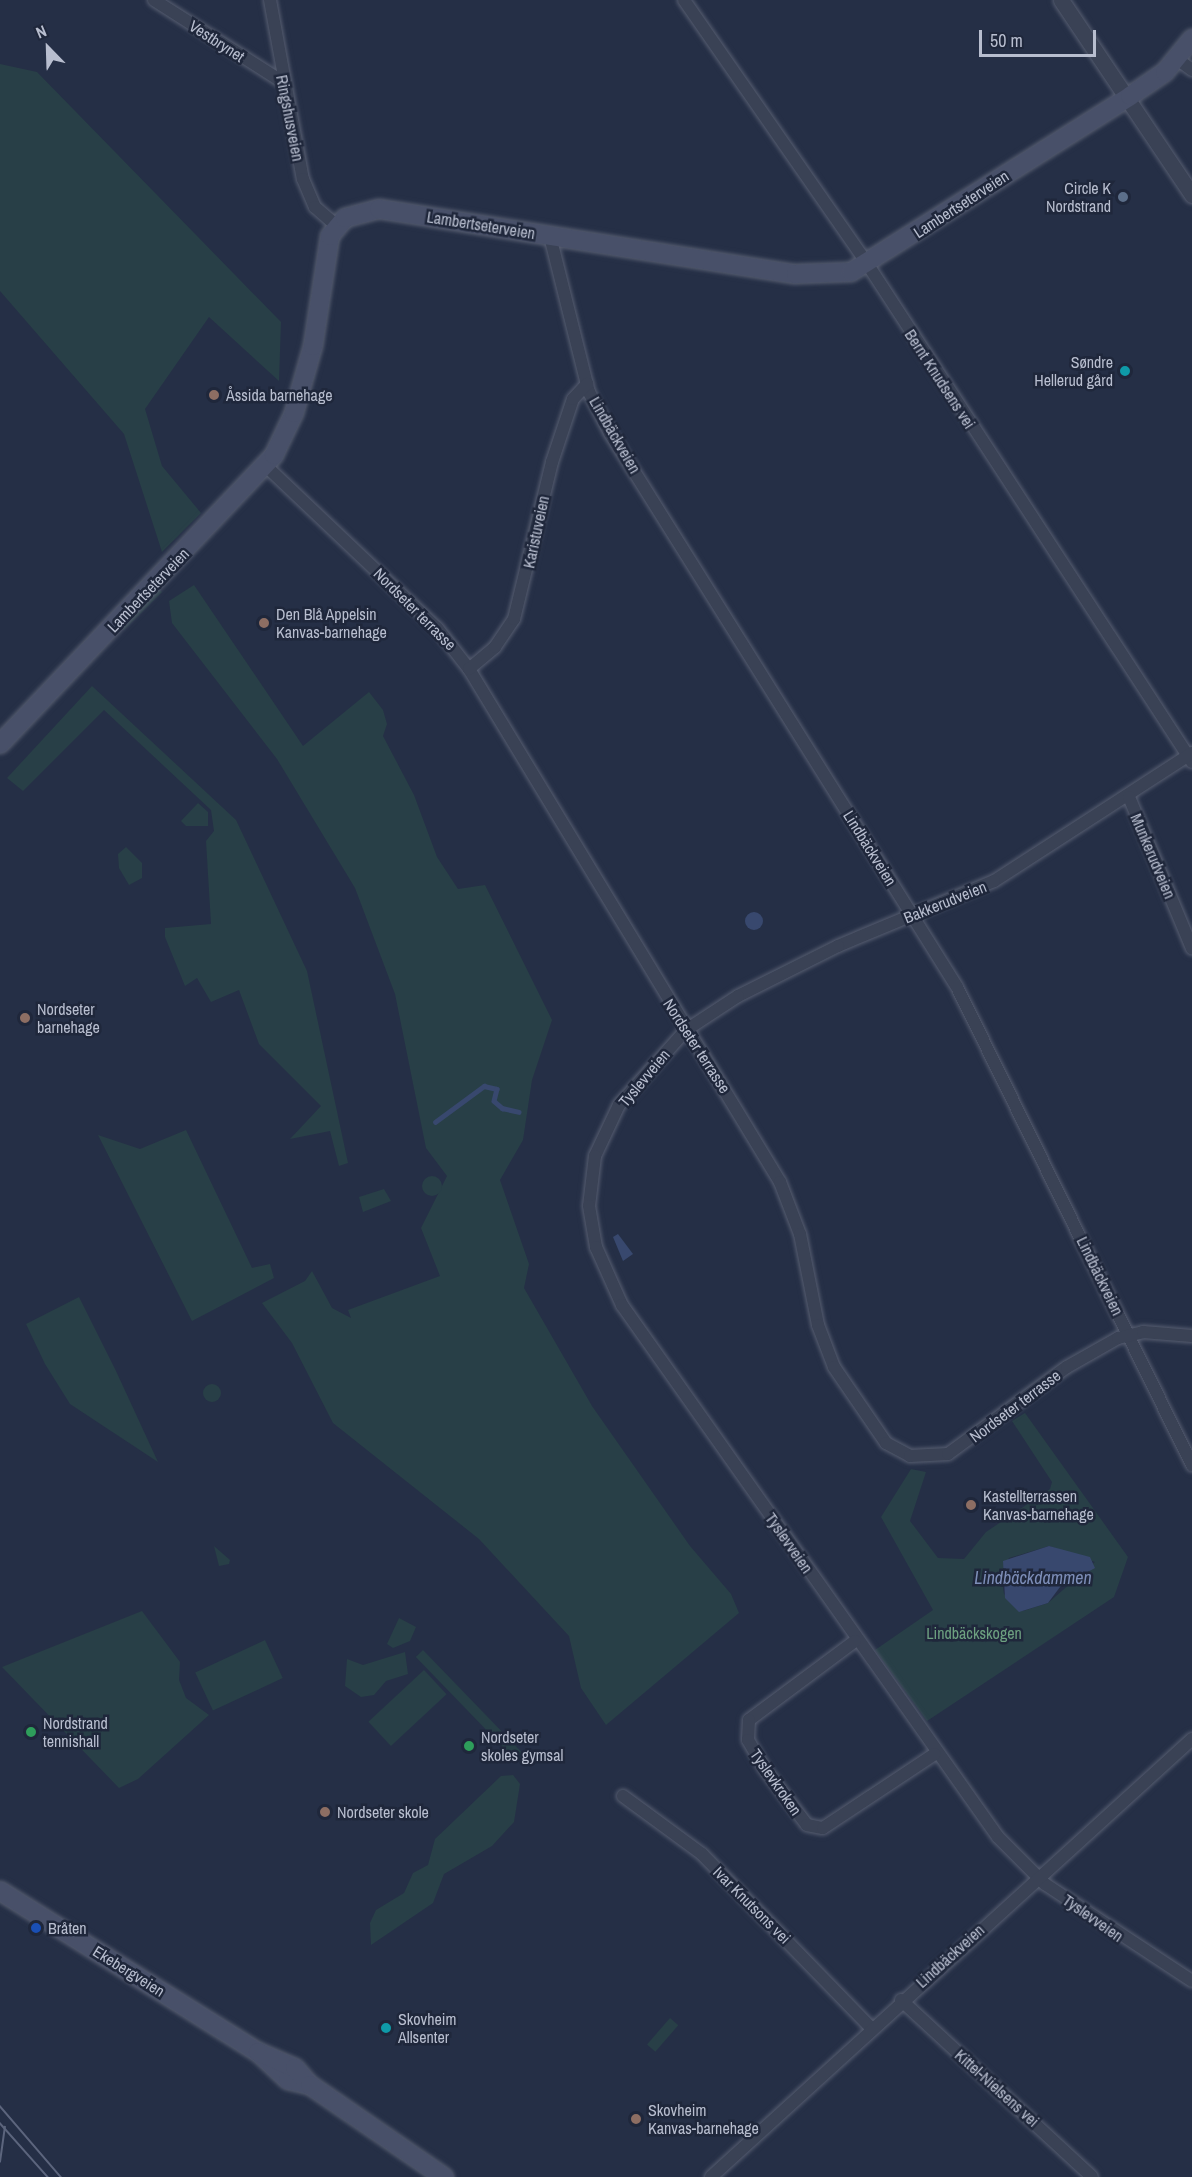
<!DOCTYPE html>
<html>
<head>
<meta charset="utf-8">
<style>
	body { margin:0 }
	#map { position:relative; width:1192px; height:2177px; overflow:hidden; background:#252f46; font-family:"Archivo Narrow",sans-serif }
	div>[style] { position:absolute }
	.green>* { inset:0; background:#283f47; transform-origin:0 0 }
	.round { border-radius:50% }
	.water>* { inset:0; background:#38486e }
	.stream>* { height:4.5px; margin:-2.25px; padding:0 2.25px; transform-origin:2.25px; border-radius:2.25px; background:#38486e }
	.roads { filter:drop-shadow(0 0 2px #565d70) drop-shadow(0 0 2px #565d70) }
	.minor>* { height:12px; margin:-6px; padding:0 6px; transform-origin:6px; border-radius:6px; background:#3a4255 }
	.tertiary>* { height:15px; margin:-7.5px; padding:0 7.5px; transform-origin:7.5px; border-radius:7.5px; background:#3a4255 }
	.secondary>* { height:18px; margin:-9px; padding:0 9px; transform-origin:9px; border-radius:9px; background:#485069 }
	.tram>* { height:1.5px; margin:-0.75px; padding:0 0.75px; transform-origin:0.75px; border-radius:0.75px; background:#5c657d }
	.dots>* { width:16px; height:16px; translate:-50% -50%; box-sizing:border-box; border:3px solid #1f273b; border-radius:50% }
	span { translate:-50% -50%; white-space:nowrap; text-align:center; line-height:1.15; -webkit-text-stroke:5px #1f273b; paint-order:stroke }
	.street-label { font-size:16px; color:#b8becf }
	.poi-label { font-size:16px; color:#b8becf }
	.right { translate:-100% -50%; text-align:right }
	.left { translate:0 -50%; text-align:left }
	.park-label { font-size:16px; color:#6da180 }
	.water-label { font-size:18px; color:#7d8eb8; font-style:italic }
	.north { position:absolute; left:18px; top:18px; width:60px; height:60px; -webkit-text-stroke:4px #1f273b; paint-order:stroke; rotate:337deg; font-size:16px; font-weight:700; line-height:24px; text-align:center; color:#b8becf }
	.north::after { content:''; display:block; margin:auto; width:21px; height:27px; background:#b8becf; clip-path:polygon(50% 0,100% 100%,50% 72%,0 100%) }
	.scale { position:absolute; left:979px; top:30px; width:117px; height:27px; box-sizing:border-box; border:3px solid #b8becf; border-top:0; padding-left:8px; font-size:18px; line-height:21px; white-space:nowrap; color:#b8becf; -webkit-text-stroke:4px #1f273b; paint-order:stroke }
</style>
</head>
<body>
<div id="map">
	<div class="green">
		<i style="clip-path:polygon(0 64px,37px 72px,281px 322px,279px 381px,209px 317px,145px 409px,162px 466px,201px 513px,162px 552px,124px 434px,0 291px)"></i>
		<i style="clip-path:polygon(194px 585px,303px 746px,369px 692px,383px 710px,387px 724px,383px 736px,414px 795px,437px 857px,458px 889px,485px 885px,552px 1020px,532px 1080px,523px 1140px,500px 1180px,529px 1264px,524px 1288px,592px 1406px,690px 1546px,731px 1594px,739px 1613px,606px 1725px,581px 1688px,569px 1636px,479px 1539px,333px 1423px,292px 1343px,262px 1303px,305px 1281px,312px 1271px,332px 1308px,351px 1318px,348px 1310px,440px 1276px,421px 1228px,447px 1176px,426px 1148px,395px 994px,355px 888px,277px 759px,172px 623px,169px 601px)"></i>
		<i style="clip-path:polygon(159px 589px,162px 592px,124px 630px,121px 628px)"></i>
		<i style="clip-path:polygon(92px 686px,236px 820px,307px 971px,348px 1163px,339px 1166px,330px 1131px,290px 1139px,321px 1106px,259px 1044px,239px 990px,211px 1002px,197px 978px,185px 986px,165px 937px,165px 928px,211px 924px,206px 841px,214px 831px,211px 810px,104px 710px,23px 791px,7px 778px)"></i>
		<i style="clip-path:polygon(198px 803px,208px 812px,208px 826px,186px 826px,181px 821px)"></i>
		<i style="clip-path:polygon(126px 847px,142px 863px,142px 878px,129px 885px,119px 868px,118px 854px)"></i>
		<i style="clip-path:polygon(186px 1130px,252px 1268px,270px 1264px,274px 1278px,192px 1321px,98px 1135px,140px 1149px)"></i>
		<i class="round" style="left:422px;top:1176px;width:20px;height:20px"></i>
		<i style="clip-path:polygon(384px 1189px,391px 1201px,363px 1212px,359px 1197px)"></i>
		<i style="clip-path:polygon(79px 1297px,116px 1371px,158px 1462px,70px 1404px,45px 1364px,26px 1324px)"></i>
		<i class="round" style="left:203px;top:1384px;width:18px;height:18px"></i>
		<i style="clip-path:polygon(evenodd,1025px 1413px,1128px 1557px,1114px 1597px,927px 1721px,875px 1650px,933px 1610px,881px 1517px,911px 1469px,926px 1472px,910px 1521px,938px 1558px,964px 1559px,986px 1532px,1050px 1489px,1052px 1482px,1012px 1421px,1025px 1413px,1049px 1546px,1095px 1562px,1048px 1603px,1023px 1611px,1004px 1594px,1001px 1574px,1009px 1558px,1049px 1546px)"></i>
		<i style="clip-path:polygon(214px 1546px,230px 1560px,229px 1564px,219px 1566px)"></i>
		<i style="clip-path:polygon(142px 1611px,180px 1662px,179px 1680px,186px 1698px,209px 1715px,138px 1779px,119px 1788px,2px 1667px)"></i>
		<i style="clip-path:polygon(399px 1618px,416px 1627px,410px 1641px,393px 1648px,387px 1644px)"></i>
		<i style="left:265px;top:1640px;width:42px;height:77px;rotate:65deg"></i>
		<i style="left:423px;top:1650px;width:146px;height:10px;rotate:46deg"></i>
		<i style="clip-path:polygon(405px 1652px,408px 1674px,386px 1681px,374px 1695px,361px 1697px,345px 1686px,347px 1659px,363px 1665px)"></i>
		<i style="left:424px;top:1670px;width:33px;height:76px;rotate:47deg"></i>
		<i style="clip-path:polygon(501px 1776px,513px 1775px,520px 1784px,514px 1822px,492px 1846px,444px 1874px,433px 1903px,371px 1945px,370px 1923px,376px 1910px,404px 1893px,413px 1873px,428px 1865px,435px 1839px)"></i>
		<i style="left:670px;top:2018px;width:11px;height:35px;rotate:41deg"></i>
	</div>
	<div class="water">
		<i class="round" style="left:745px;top:912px;width:18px;height:18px"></i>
		<i style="clip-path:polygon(618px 1234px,633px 1254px,623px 1261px,613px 1237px)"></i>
		<i style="clip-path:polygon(1049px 1546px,1090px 1557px,1095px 1568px,1060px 1587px,1048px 1603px,1019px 1612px,1005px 1598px,1003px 1561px)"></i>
	</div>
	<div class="stream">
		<i style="left:435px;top:1122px;width:61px;rotate:-36.3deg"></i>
		<i style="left:484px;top:1086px;width:13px;rotate:13deg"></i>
		<i style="left:497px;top:1089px;width:12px;rotate:104deg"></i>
		<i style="left:494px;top:1101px;width:11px;rotate:41deg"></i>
		<i style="left:502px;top:1108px;width:17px;rotate:13deg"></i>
	</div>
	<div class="roads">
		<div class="minor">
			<i style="left:154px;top:0;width:151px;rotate:32.5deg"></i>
			<i style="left:270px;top:0;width:182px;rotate:79.6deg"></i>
			<i style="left:303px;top:179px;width:30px;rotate:67deg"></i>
			<i style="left:315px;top:207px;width:28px;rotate:41deg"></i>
			<i style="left:684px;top:0;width:323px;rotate:55.2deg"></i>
			<i style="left:868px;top:265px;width:593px;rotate:56.9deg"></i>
			<i style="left:1177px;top:59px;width:19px;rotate:36deg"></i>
			<i style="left:550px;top:236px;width:161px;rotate:76deg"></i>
			<i style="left:589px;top:392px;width:46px;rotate:62.9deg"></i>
			<i style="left:610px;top:433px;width:654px;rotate:57.94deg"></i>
			<i style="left:957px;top:987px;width:533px;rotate:63.82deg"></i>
			<i style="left:266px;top:466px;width:236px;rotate:43.5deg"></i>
			<i style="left:437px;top:628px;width:52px;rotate:52deg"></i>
			<i style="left:469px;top:669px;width:600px;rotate:58.77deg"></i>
			<i style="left:780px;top:1182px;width:56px;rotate:69deg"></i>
			<i style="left:800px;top:1234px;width:93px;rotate:78.8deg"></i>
			<i style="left:818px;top:1325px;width:45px;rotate:69.1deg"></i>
			<i style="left:834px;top:1367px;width:92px;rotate:55.6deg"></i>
			<i style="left:886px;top:1443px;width:27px;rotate:28deg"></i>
			<i style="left:910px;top:1456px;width:38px;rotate:-3deg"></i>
			<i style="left:948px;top:1454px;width:147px;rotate:-36.2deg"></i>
			<i style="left:1067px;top:1367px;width:59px;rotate:-29.6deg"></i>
			<i style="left:1118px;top:1338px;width:26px;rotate:-13deg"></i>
			<i style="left:1143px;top:1332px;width:49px;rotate:4.7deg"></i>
			<i style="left:469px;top:669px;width:34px;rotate:-40deg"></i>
			<i style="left:495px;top:647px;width:34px;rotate:-56deg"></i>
			<i style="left:514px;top:619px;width:162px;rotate:-76.4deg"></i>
			<i style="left:552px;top:462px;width:66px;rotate:-71.6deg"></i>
			<i style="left:573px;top:399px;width:21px;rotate:-47deg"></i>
			<i style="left:1192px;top:753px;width:236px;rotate:147.1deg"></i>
			<i style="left:994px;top:881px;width:169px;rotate:157.4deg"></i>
			<i style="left:838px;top:946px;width:112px;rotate:153.4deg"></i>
			<i style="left:738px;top:996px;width:62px;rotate:146.8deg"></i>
			<i style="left:686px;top:1030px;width:101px;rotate:131.8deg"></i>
			<i style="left:619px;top:1105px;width:56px;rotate:115.2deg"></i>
			<i style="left:595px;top:1156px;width:50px;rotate:96.8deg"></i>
			<i style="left:589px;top:1206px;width:42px;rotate:80.3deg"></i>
			<i style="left:596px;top:1247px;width:64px;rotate:65.9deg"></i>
			<i style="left:622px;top:1305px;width:651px;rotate:54.75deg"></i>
			<i style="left:998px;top:1837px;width:66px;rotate:45deg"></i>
			<i style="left:1045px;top:1884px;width:176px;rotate:33.4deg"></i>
			<i style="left:1129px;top:797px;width:164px;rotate:67.4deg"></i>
			<i style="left:855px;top:1641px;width:132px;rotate:143.3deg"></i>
			<i style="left:749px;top:1720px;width:20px;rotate:93deg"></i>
			<i style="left:748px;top:1740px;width:32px;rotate:60deg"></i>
			<i style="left:764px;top:1768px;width:71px;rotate:53deg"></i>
			<i style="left:807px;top:1825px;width:16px;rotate:11deg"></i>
			<i style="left:823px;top:1828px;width:134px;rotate:-33.5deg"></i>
			<i style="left:623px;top:1796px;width:98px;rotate:36.3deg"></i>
			<i style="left:702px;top:1854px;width:241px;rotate:45.8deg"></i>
			<i style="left:901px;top:2000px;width:260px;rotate:42.8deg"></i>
			<i style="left:711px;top:2177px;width:651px;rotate:-42.32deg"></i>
		</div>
		<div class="tertiary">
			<i style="left:1061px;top:0;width:235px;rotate:56.1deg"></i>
		</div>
		<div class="secondary">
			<i style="left:0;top:744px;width:398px;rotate:-46.5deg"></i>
			<i style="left:274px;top:455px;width:47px;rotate:-64.5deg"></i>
			<i style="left:294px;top:413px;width:70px;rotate:-74.2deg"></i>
			<i style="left:313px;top:346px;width:111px;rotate:-81.2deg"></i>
			<i style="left:330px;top:236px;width:23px;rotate:-50deg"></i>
			<i style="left:345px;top:218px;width:35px;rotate:-15deg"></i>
			<i style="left:379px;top:209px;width:422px;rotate:8.9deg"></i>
			<i style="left:796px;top:274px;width:55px;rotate:-2.1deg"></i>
			<i style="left:851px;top:272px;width:330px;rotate:-32.2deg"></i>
			<i style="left:1130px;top:96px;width:42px;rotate:-34.4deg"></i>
			<i style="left:1165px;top:72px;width:43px;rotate:-50.7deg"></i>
			<i style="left:0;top:1891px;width:304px;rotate:32deg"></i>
			<i style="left:258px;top:2052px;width:41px;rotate:43deg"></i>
			<i style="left:288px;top:2080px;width:23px;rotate:13deg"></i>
			<i style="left:258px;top:2052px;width:40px;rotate:23.4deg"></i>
			<i style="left:295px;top:2068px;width:23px;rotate:49deg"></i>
			<i style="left:310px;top:2085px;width:163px;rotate:34.5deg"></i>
		</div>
	</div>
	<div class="tram">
		<i style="left:0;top:2106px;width:94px;rotate:49.3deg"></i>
		<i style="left:0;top:2123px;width:72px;rotate:48.4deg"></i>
		<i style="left:0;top:2162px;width:35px;rotate:-82deg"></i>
	</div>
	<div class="dots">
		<i style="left:1123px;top:197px;background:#5c6f8a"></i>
		<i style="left:1125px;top:371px;background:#0f9aa8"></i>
		<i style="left:214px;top:395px;background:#8d6e63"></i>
		<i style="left:264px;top:623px;background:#8d6e63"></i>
		<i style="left:25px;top:1018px;background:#8d6e63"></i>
		<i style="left:971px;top:1505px;background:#8d6e63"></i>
		<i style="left:31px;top:1732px;background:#2e9e5b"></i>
		<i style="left:469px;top:1746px;background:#2e9e5b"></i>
		<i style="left:325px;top:1812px;background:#8d6e63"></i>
		<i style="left:36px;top:1928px;background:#1a4fb4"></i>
		<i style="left:386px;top:2028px;background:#0f9aa8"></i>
		<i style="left:636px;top:2119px;background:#8d6e63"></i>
	</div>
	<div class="street-label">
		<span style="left:217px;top:41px;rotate:33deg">Vestbrynet</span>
		<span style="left:290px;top:118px;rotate:79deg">Ringshusveien</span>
		<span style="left:961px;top:204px;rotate:-33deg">Lambertseterveien</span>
		<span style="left:481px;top:225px;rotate:9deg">Lambertseterveien</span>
		<span style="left:940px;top:379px;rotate:57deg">Bernt Knudsens vei</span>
		<span style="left:615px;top:435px;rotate:60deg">Lindbäckveien</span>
		<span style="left:536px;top:532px;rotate:-78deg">Karistuveien</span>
		<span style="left:148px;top:590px;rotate:-46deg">Lambertseterveien</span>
		<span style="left:415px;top:609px;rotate:45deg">Nordseter terrasse</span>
		<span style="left:870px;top:848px;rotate:58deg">Lindbäckveien</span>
		<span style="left:1153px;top:856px;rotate:67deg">Munkerudveien</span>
		<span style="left:945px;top:902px;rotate:-22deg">Bakkerudveien</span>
		<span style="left:697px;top:1046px;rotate:57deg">Nordseter terrasse</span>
		<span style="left:644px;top:1078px;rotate:-50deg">Tyslevveien</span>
		<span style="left:1100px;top:1276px;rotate:64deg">Lindbäckveien</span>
		<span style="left:1015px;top:1406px;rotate:-37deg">Nordseter terrasse</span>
		<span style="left:789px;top:1543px;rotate:55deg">Tyslevveien</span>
		<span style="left:776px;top:1782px;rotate:55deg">Tyslevkroken</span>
		<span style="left:752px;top:1905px;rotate:45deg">Ivar Knutsons vei</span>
		<span style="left:1093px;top:1918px;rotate:35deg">Tyslevveien</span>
		<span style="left:950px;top:1956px;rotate:-42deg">Lindbäckveien</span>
		<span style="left:129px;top:1971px;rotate:32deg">Ekebergveien</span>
		<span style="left:997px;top:2088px;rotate:42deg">Kittel-Nielsens vei</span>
	</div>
	<div class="poi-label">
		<span class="right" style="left:1111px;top:197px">Circle K<br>Nordstrand</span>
		<span class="right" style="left:1113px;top:371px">Søndre<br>Hellerud gård</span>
		<span class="left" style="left:226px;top:395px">Åssida barnehage</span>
		<span class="left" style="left:276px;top:623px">Den Blå Appelsin<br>Kanvas-barnehage</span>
		<span class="left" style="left:37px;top:1018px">Nordseter<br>barnehage</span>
		<span class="left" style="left:983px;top:1505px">Kastellterrassen<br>Kanvas-barnehage</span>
		<span class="left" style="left:43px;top:1732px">Nordstrand<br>tennishall</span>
		<span class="left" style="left:481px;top:1746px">Nordseter<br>skoles gymsal</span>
		<span class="left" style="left:337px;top:1812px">Nordseter skole</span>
		<span class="left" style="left:48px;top:1928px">Bråten</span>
		<span class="left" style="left:398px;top:2028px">Skovheim<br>Allsenter</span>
		<span class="left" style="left:648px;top:2119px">Skovheim<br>Kanvas-barnehage</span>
	</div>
	<div class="park-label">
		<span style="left:974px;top:1633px">Lindbäckskogen</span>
	</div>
	<div class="water-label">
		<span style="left:1033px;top:1578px">Lindbäckdammen</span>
	</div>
	<div class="north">N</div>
	<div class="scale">50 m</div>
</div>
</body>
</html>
